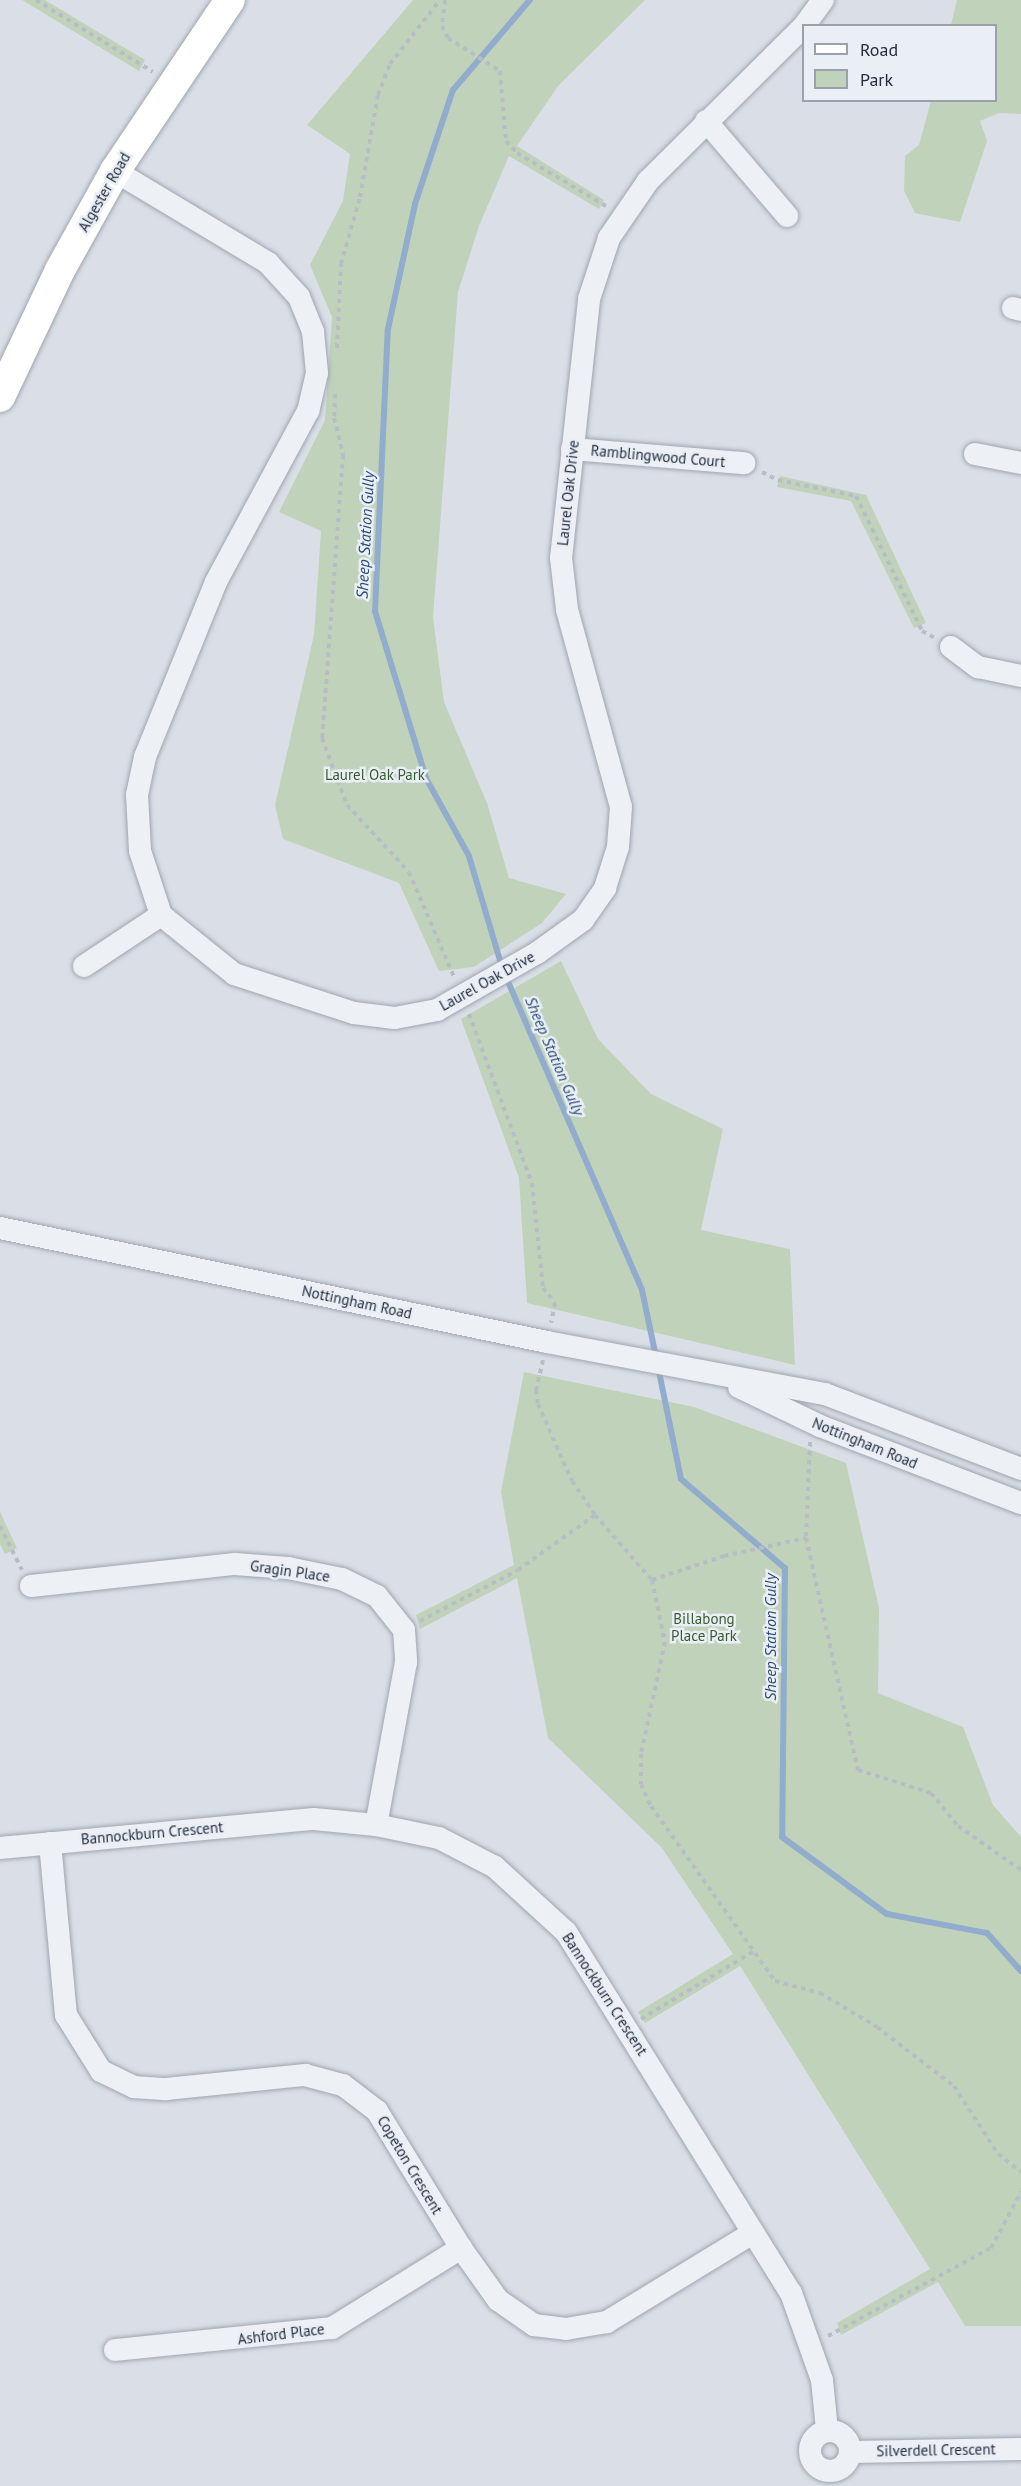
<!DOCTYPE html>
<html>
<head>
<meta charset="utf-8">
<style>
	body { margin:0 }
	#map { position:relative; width:1021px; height:2486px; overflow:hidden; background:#dadfe7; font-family:"PT Sans",sans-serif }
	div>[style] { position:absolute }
	.green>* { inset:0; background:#c0d2ba }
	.stream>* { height:6px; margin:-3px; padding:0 3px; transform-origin:3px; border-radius:3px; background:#91accc }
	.path>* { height:4px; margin-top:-2px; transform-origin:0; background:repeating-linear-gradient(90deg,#b8bdc5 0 4.5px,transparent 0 9px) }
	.roads { filter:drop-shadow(0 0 2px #9fa6b1) drop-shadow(0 0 2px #9fa6b1) }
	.minor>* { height:22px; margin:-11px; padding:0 11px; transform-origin:11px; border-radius:11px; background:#edf0f5 }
	.minor>.ring { margin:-11px; padding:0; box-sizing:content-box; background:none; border:22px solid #edf0f5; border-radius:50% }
	.major>* { height:30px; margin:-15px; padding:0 15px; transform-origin:15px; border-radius:15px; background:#fff }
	span { translate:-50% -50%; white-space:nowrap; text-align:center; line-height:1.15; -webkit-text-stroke:5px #eaeef5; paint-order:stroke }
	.street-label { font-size:15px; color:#232d3e }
	.park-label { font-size:15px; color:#375b2f }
	.water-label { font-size:16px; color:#294b76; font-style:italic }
	.legend { position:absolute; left:802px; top:24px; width:195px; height:78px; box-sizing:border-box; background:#eaeef5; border:2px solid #9aa1ac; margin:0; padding:8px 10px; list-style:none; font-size:18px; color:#232d3e }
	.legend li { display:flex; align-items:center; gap:12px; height:30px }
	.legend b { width:30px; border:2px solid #9aa1ac }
</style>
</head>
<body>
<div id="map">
	<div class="green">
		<i style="clip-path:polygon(22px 0,45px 0,145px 60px,139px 71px)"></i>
		<i style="clip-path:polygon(413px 0,645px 0,558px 86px,517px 146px,604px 200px,599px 209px,509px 156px,479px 226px,458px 292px,433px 617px,444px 702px,487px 803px,509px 878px,566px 894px,542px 923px,474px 967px,439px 971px,399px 883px,283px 839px,275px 805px,314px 635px,321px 531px,279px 512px,325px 420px,332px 317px,310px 265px,343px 201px,350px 154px,307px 125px)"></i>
		<i style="clip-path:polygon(957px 0,1021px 0,1021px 114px,999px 113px,980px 121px,987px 141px,960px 222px,915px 213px,904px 191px,905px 156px,919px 145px,931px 101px,996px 100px,996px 26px,951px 25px)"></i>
		<i style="clip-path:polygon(780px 476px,866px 495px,926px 623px,914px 628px,851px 501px,777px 487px)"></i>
		<i style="clip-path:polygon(561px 961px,598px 1039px,651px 1094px,723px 1129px,701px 1230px,790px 1249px,795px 1365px,527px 1303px,519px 1178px,461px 1019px)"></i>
		<i style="clip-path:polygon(524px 1372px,694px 1407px,846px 1463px,879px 1608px,878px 1693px,963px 1727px,993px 1805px,1021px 1837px,1021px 2326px,965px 2326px,938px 2282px,841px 2335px,837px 2323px,930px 2269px,740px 1966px,645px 2023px,638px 2012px,733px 1954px,662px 1848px,548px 1738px,517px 1578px,420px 1629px,416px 1615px,514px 1565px,501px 1492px)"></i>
		<i style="clip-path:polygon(0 1512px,17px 1548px,5px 1554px,0 1544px)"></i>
	</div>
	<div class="stream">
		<i style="left:502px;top:967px;width:116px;rotate:-106.6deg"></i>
		<i style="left:469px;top:856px;width:89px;rotate:-118.9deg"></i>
		<i style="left:426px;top:778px;width:175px;rotate:-107deg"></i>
		<i style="left:375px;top:611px;width:282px;rotate:-87.4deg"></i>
		<i style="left:388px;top:329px;width:128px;rotate:-77.8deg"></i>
		<i style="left:415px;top:204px;width:120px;rotate:-71.6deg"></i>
		<i style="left:453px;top:90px;width:118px;rotate:-49.5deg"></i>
		<i style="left:506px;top:977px;width:341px;rotate:66.5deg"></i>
		<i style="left:642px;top:1290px;width:68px;rotate:78.2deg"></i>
		<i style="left:658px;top:1367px;width:114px;rotate:78.4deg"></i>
		<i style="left:681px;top:1479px;width:137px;rotate:40.6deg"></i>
		<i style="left:785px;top:1568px;width:269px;rotate:90.6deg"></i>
		<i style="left:782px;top:1837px;width:130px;rotate:36.3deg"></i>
		<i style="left:887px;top:1914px;width:102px;rotate:10.8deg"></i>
		<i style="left:987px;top:1933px;width:51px;rotate:48.2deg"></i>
	</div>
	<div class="path">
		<i style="left:36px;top:0;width:137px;rotate:31.6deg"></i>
		<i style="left:445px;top:0;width:26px;rotate:97deg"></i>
		<i style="left:442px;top:26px;width:13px;rotate:63deg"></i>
		<i style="left:448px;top:38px;width:62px;rotate:32.4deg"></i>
		<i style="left:500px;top:71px;width:70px;rotate:85.1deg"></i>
		<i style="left:506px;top:141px;width:16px;rotate:47deg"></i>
		<i style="left:517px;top:153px;width:104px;rotate:30.8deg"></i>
		<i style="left:337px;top:348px;width:84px;rotate:-87.3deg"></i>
		<i style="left:341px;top:264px;width:70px;rotate:-74.2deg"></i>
		<i style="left:360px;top:197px;width:104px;rotate:-80deg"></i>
		<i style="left:378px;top:95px;width:33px;rotate:-69deg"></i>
		<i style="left:390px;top:64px;width:81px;rotate:-52deg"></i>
		<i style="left:335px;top:394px;width:24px;rotate:92deg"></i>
		<i style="left:334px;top:418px;width:38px;rotate:76deg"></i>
		<i style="left:343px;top:455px;width:284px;rotate:94.2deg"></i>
		<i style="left:322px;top:738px;width:72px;rotate:69.5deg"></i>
		<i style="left:347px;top:805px;width:91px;rotate:47.2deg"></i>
		<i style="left:409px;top:872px;width:114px;rotate:66.8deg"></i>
		<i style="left:762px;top:472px;width:18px;rotate:27deg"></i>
		<i style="left:778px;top:480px;width:80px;rotate:11.6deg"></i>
		<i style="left:856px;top:496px;width:150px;rotate:63.9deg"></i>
		<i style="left:922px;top:631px;width:15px;rotate:28deg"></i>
		<i style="left:469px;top:1014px;width:180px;rotate:69.6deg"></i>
		<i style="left:532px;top:1183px;width:106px;rotate:84deg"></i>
		<i style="left:543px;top:1288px;width:19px;rotate:51deg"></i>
		<i style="left:555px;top:1303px;width:20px;rotate:101deg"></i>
		<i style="left:543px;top:1360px;width:31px;rotate:103deg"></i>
		<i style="left:536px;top:1390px;width:14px;rotate:82deg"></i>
		<i style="left:538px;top:1404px;width:84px;rotate:66.2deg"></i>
		<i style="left:572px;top:1481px;width:41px;rotate:55.9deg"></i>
		<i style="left:595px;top:1515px;width:86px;rotate:48.8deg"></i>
		<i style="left:652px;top:1580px;width:63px;rotate:78.2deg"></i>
		<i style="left:665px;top:1642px;width:115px;rotate:102.1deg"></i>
		<i style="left:641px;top:1754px;width:30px;rotate:90deg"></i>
		<i style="left:641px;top:1784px;width:24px;rotate:66deg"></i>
		<i style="left:651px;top:1806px;width:214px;rotate:54.7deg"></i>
		<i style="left:775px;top:1981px;width:47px;rotate:14.9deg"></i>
		<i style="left:820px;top:1993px;width:66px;rotate:30.8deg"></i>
		<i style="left:877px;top:2027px;width:97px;rotate:37.5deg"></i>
		<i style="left:954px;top:2086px;width:81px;rotate:57.1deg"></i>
		<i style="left:998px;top:2154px;width:29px;rotate:38deg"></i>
		<i style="left:810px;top:1442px;width:96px;rotate:92.4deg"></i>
		<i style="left:806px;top:1538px;width:238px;rotate:77.4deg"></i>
		<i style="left:858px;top:1770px;width:77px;rotate:17.5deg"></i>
		<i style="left:931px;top:1793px;width:43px;rotate:50.7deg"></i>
		<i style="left:958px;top:1826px;width:77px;rotate:34.9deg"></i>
		<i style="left:0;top:1526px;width:49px;rotate:63.4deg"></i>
		<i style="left:652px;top:1580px;width:76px;rotate:-18.4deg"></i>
		<i style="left:724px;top:1556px;width:84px;rotate:-12.4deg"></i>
		<i style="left:420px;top:1621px;width:110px;rotate:-27.5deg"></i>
		<i style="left:518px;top:1570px;width:95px;rotate:-35.5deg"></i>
		<i style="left:641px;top:2019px;width:132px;rotate:-31deg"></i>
		<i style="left:828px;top:2336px;width:185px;rotate:-28.4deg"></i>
		<i style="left:991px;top:2248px;width:64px;rotate:-61.8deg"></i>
	</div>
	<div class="roads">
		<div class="minor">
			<i style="left:804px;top:26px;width:32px;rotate:-54deg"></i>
			<i style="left:706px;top:121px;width:125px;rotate:49.5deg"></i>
			<i style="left:115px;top:171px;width:179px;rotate:31deg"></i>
			<i style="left:268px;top:263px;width:46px;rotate:47.6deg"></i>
			<i style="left:299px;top:297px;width:38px;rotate:68deg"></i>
			<i style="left:313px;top:332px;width:41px;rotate:84.4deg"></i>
			<i style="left:317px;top:373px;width:39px;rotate:103deg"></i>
			<i style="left:308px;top:411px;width:194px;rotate:118.3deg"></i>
			<i style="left:216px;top:582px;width:189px;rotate:112.1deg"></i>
			<i style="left:145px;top:757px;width:39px;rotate:102deg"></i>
			<i style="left:137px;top:795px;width:56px;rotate:86.9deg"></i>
			<i style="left:140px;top:851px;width:67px;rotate:71.8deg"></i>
			<i style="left:161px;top:915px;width:94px;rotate:38.9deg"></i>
			<i style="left:234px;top:974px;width:126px;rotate:18deg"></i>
			<i style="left:354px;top:1013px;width:41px;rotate:7deg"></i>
			<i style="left:395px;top:1018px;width:43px;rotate:-10.8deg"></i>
			<i style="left:437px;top:1010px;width:115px;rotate:-29.7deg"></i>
			<i style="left:537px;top:953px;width:57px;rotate:-35.7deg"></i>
			<i style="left:583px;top:920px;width:39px;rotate:-55deg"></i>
			<i style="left:605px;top:888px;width:43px;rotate:-72.4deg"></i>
			<i style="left:618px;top:847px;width:40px;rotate:-85.7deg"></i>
			<i style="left:621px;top:807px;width:205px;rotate:-105.3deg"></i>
			<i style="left:567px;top:609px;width:51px;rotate:-96.7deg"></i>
			<i style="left:561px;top:558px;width:261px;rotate:-83.8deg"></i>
			<i style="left:589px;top:299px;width:64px;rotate:-71.8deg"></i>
			<i style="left:609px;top:238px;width:69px;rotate:-55.6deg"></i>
			<i style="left:648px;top:181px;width:220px;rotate:-44.8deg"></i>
			<i style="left:1013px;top:308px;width:8px;rotate:14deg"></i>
			<i style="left:572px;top:449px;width:173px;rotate:4.7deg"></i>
			<i style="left:975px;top:454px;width:47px;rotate:11.1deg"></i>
			<i style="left:951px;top:647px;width:34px;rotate:37deg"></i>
			<i style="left:978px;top:667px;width:44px;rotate:11.8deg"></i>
			<i style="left:84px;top:966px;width:92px;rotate:-33.5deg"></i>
			<i style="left:0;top:1228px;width:559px;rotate:11.77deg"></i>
			<i style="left:547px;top:1342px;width:283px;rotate:10.6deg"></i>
			<i style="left:825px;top:1394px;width:210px;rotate:20.9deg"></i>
			<i style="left:739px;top:1387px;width:90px;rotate:25.7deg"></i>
			<i style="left:820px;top:1426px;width:215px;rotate:21deg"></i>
			<i style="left:31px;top:1586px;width:205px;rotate:-6.2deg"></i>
			<i style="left:235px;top:1564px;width:53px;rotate:4.3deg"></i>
			<i style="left:288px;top:1568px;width:55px;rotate:11.5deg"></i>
			<i style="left:342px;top:1579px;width:39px;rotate:26deg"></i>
			<i style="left:377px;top:1596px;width:43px;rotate:51.5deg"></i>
			<i style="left:404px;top:1630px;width:32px;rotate:86deg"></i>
			<i style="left:406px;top:1662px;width:166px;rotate:100.4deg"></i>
			<i style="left:50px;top:1843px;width:173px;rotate:84.7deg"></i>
			<i style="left:66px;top:2015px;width:66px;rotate:58deg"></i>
			<i style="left:101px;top:2071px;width:37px;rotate:26deg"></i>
			<i style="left:134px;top:2087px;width:32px;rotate:4deg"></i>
			<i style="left:166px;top:2089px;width:140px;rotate:-5.8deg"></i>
			<i style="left:305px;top:2075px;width:39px;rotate:15deg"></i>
			<i style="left:343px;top:2085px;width:43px;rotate:37.4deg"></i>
			<i style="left:377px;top:2111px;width:161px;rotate:58.5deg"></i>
			<i style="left:461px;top:2248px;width:64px;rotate:54.6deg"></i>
			<i style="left:498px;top:2300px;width:44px;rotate:34.8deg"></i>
			<i style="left:534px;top:2325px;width:32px;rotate:7deg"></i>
			<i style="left:566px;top:2329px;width:42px;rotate:-9.7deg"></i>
			<i style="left:607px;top:2322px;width:171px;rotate:-31.4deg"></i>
			<i style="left:0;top:1848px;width:315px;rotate:-5.3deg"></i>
			<i style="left:314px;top:1819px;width:62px;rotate:5.5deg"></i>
			<i style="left:376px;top:1825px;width:64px;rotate:11.7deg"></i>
			<i style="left:439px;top:1838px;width:63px;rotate:27.4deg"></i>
			<i style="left:495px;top:1867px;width:96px;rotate:42.5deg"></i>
			<i style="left:566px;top:1932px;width:425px;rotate:58.1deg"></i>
			<i style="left:791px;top:2293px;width:92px;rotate:70.4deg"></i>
			<i style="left:822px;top:2380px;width:50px;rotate:84.3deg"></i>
			<i style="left:115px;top:2350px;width:218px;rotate:-5.8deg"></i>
			<i style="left:332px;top:2328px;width:152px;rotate:-31.8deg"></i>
			<i class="ring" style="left:810px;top:2431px;width:18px;height:18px"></i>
			<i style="left:850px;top:2452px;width:171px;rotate:-1deg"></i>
		</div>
		<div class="major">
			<i style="left:0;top:397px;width:140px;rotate:-64.7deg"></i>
			<i style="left:60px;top:270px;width:113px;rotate:-60.9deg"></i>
			<i style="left:115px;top:171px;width:206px;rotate:-56.1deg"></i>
		</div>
	</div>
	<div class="street-label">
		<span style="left:104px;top:192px;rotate:-60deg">Algester Road</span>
		<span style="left:658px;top:456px;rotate:5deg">Ramblingwood Court</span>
		<span style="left:568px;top:493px;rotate:-84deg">Laurel Oak Drive</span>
		<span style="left:487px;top:981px;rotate:-29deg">Laurel Oak Drive</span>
		<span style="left:357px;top:1302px;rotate:12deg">Nottingham Road</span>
		<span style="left:865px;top:1443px;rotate:22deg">Nottingham Road</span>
		<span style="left:290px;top:1571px;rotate:8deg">Gragin Place</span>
		<span style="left:152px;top:1833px;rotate:-5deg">Bannockburn Crescent</span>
		<span style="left:605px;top:1994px;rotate:57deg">Bannockburn Crescent</span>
		<span style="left:410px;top:2165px;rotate:59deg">Copeton Crescent</span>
		<span style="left:281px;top:2334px;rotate:-7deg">Ashford Place</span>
		<span style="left:936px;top:2450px;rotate:-1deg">Silverdell Crescent</span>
	</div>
	<div class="park-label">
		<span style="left:375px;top:775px">Laurel Oak Park</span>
		<span style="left:704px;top:1627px">Billabong<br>Place Park</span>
	</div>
	<div class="water-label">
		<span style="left:365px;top:535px;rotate:-87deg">Sheep Station Gully</span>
		<span style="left:555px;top:1056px;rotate:67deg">Sheep Station Gully</span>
		<span style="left:770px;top:1637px;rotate:-90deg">Sheep Station Gully</span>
	</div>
	<ul class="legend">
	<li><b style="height:8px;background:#fff"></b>Road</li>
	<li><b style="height:16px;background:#c0d2ba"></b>Park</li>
	</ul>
</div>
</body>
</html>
